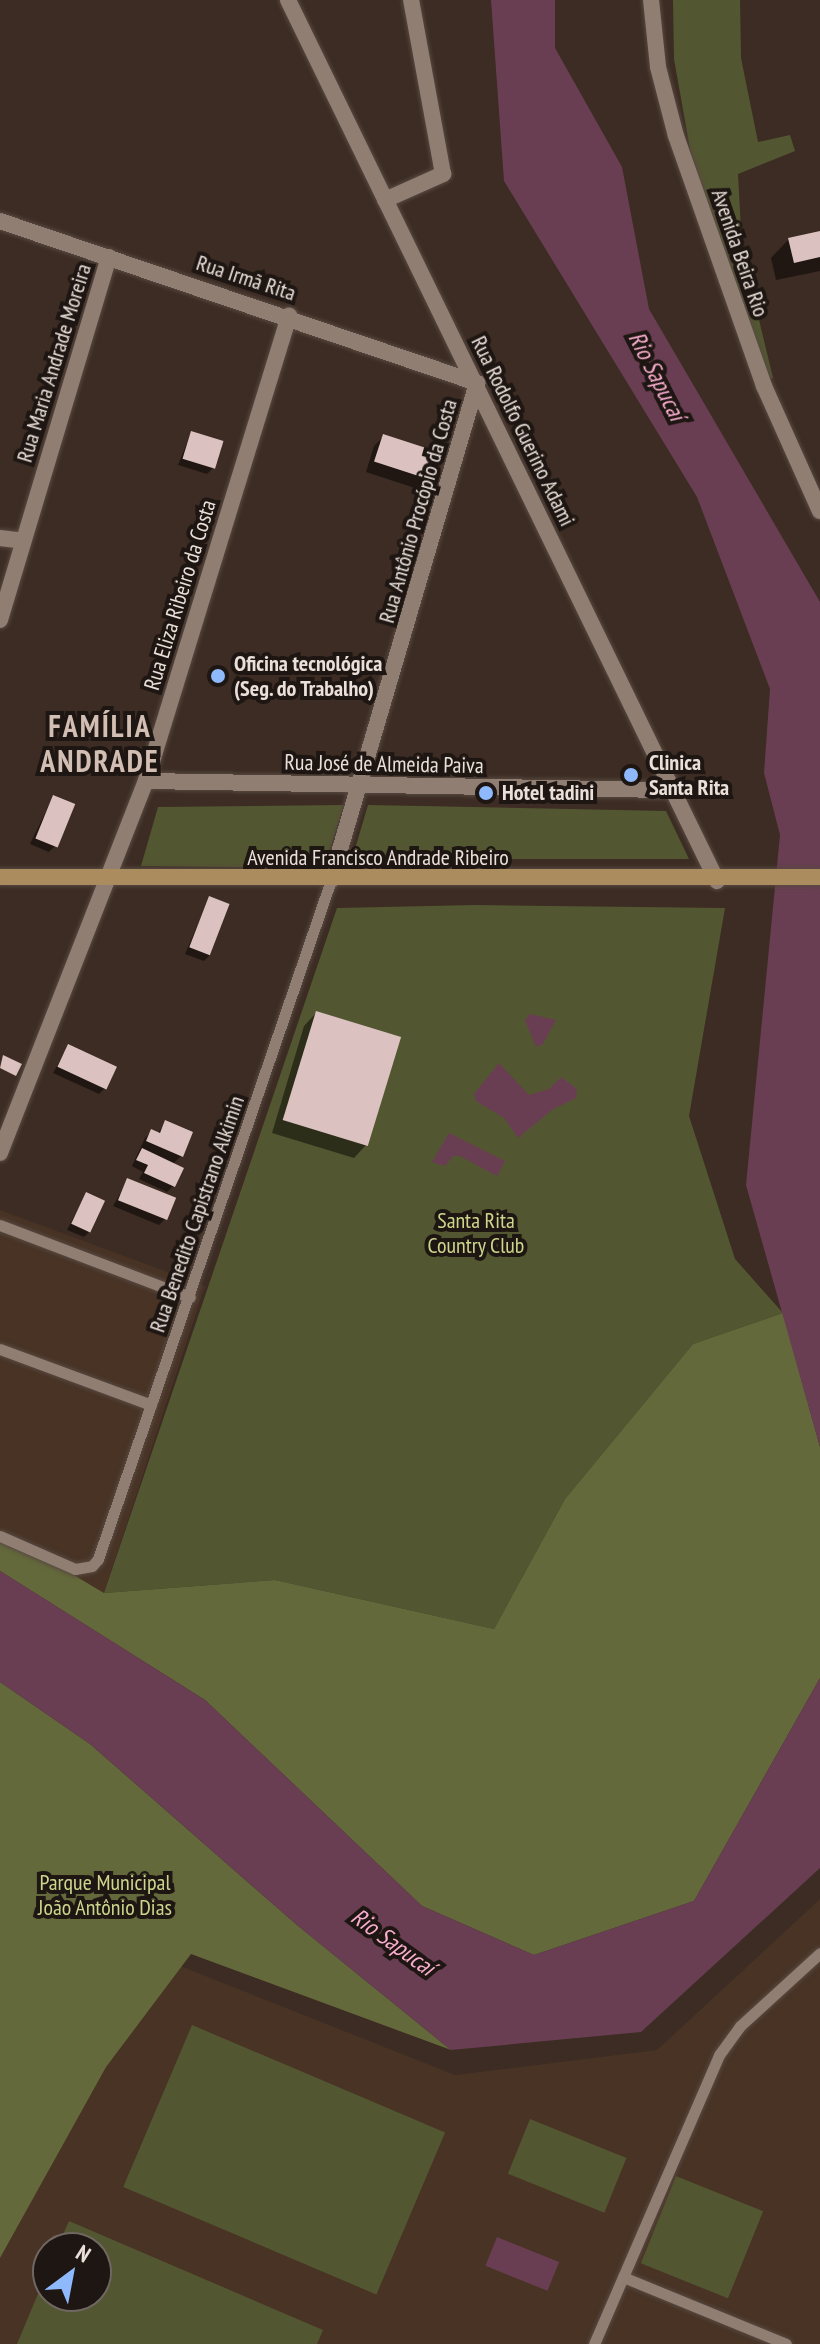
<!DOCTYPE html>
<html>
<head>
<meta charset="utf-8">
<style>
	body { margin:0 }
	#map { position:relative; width:820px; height:2344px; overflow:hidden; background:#3c2c23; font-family:"PT Sans Narrow",sans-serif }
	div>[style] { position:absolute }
	.built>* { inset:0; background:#483325 }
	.green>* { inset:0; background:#535731; transform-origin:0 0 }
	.forest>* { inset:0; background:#64693b }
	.water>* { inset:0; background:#693e52; transform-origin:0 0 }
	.shadow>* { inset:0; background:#0007 }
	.building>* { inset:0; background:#dbc2c0; transform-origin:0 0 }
	.roads { filter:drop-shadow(0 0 2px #574941) drop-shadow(0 0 2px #574941) }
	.lane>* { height:11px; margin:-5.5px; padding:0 5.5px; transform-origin:5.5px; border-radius:5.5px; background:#917e73 }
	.street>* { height:16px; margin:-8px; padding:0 8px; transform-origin:8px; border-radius:8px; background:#917e73 }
	.secondary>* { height:16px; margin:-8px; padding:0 8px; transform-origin:8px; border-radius:8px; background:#aa8c5f }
	.dots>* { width:22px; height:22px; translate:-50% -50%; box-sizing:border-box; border:4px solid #1e1612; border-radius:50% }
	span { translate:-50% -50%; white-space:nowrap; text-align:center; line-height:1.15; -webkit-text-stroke:8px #1e1612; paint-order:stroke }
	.street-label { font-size:22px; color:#eadfd9 }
	.poi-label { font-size:22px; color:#eadfd9; font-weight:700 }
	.left { translate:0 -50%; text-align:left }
	.park-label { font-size:22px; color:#ced68c }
	.water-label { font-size:24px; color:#f8adce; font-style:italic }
	.district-label { font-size:30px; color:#d2beb2; font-weight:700; letter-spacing:2px }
	.north { position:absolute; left:32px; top:2232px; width:80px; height:80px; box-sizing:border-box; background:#1e1612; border:2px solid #706662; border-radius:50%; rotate:32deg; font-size:22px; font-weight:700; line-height:32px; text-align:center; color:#eadfd9 }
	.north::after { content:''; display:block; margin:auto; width:28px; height:36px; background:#8eb9fc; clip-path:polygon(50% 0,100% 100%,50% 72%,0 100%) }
</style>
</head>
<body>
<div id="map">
	<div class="built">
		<i style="clip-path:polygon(0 1210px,205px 1286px,104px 1593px,0 1531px)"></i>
		<i style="clip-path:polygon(evenodd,820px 1899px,820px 2344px,0 2344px,0 2175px,107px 1937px,455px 2075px,657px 2050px,820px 1899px,48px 2248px,96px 2248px,96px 2296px,48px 2296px,48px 2248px)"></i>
	</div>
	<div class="green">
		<i style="clip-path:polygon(673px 0,740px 0,741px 58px,758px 142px,790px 135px,795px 151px,738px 174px,742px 249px,773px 378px,765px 379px,690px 149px,674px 59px)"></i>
		<i style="clip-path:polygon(344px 805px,324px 868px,141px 866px,158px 807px)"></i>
		<i style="clip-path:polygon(368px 805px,666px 811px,689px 859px,352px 859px)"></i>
		<i style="clip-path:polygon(476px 905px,725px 908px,689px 1116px,735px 1259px,783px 1313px,693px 1344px,565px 1499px,494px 1629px,275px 1580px,104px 1593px,337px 908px)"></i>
		<i style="left:192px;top:2025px;width:275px;height:176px;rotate:23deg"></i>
		<i style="left:530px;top:2119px;width:104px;height:59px;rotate:22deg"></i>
		<i style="left:676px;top:2176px;width:94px;height:94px;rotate:22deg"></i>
		<i style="clip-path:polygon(69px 2221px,323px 2330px,317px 2344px,17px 2344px,48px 2270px,48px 2296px,96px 2296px,96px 2248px,57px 2248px)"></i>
	</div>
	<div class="forest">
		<i style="clip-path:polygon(783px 1313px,820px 1447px,820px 1678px,694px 1901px,534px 1955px,422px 1906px,205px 1700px,0 1571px,0 1531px,104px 1593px,275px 1580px,494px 1629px,565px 1499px,693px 1344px)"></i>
		<i style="clip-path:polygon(0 1682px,90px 1744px,297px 1925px,451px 2050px,191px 1954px,106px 2067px,0 2258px)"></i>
	</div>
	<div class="water">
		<i style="clip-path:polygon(491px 0,555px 0,555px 48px,622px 167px,649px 309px,820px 602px,820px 1447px,746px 1185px,780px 835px,764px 773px,770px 689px,697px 497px,504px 181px)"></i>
		<i style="clip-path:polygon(530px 1014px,556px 1020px,543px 1044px,536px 1047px,525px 1020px)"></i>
		<i style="clip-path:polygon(499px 1063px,529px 1095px,549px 1089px,561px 1077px,577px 1089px,576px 1098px,553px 1109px,518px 1138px,504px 1118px,476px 1101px,474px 1094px)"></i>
		<i style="clip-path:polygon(449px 1133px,505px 1161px,497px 1176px,460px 1156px,453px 1156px,445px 1166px,432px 1162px)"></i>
		<i style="clip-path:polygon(0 1571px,205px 1700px,422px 1906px,534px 1955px,694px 1901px,820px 1678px,820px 1868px,641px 2032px,451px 2050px,297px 1925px,90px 1744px,0 1682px)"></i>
		<i style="left:497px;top:2237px;width:67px;height:31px;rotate:22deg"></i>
	</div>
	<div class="shadow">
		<i style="clip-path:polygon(820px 233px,820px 271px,776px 280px,771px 258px,789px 239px)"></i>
		<i style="clip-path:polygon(191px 433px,213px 468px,207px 474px,178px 465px)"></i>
		<i style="clip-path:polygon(384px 436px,424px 478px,415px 488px,366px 472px,374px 446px)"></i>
		<i style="clip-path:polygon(53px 797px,55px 846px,49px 852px,30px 844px)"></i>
		<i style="clip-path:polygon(209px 899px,210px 955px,204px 961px,185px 954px)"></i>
		<i style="clip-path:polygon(316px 1013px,366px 1145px,354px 1158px,272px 1133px,304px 1026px)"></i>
		<i style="clip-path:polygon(68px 1046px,105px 1088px,99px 1094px,53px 1073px)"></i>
		<i style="clip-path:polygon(166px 1123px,181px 1156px,173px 1164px,173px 1186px,167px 1192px,139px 1179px,143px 1172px,132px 1166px,145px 1138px,151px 1132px,157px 1134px)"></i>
		<i style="clip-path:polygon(128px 1180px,165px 1219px,159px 1225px,113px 1206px)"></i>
		<i style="clip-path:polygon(86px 1194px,90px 1231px,84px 1237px,67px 1230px)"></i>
	</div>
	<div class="building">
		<i style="clip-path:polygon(820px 231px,820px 257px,794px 263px,788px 238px)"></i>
		<i style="left:191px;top:431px;width:34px;height:29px;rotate:17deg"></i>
		<i style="left:383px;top:434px;width:55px;height:29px;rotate:18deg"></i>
		<i style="left:53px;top:795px;width:24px;height:47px;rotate:22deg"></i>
		<i style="left:209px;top:896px;width:22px;height:55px;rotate:21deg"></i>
		<i style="left:316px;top:1011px;width:89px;height:114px;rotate:17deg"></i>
		<i style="left:68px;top:1044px;width:54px;height:25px;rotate:25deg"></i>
		<i style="clip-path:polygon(3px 1055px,22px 1064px,16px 1076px,0 1068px)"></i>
		<i style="clip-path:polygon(165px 1120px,193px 1132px,183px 1157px,146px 1141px,151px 1129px,160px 1133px)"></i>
		<i style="clip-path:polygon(142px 1148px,184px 1168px,175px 1187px,144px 1173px,148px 1165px,136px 1160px)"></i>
		<i style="left:127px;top:1178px;width:53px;height:24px;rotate:22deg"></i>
		<i style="left:86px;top:1192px;width:21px;height:35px;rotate:25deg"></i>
	</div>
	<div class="roads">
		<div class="lane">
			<i style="left:0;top:1225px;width:203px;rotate:20.8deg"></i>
			<i style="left:0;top:1349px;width:161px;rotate:20.3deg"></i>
			<i style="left:0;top:1536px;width:82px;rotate:23.7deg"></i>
			<i style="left:75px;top:1569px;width:17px;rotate:-10deg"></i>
			<i style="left:92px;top:1566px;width:9px;rotate:-49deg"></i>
			<i style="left:98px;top:1559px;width:718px;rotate:-71.06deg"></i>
			<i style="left:623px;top:2277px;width:176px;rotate:22.3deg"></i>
			<i style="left:594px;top:2344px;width:315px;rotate:-66.6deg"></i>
			<i style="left:719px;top:2055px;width:36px;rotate:-54deg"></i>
			<i style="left:740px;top:2026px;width:108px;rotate:-42.4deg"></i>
		</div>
		<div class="street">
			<i style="left:288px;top:0;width:980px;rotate:64.04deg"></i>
			<i style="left:651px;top:0;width:67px;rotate:84deg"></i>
			<i style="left:658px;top:67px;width:71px;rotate:75.4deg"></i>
			<i style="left:676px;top:136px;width:265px;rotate:70.6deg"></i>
			<i style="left:764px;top:386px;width:137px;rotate:65.9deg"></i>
			<i style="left:385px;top:200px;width:64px;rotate:-24.1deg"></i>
			<i style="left:443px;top:174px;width:177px;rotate:-100.4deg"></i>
			<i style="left:0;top:221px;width:504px;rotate:18.76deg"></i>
			<i style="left:477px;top:383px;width:518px;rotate:106.37deg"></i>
			<i style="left:0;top:538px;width:23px;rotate:7deg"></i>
			<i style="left:0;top:620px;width:379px;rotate:-73.3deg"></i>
			<i style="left:146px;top:781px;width:523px;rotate:0.99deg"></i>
			<i style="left:0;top:1153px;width:400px;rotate:-68.6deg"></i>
			<i style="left:146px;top:781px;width:487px;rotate:-72.9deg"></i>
		</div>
		<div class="secondary">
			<i style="left:0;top:877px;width:820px"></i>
		</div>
	</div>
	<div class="dots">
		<i style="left:218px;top:676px;background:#8eb9fc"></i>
		<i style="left:631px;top:775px;background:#8eb9fc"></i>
		<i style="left:486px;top:793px;background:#8eb9fc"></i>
	</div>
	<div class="street-label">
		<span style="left:740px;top:253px;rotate:71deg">Avenida Beira Rio</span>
		<span style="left:246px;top:278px;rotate:18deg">Rua Irmã Rita</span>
		<span style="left:54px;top:363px;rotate:-73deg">Rua Maria Andrade Moreira</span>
		<span style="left:523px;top:431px;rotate:64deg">Rua Rodolfo Guerino Adami</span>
		<span style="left:418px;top:511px;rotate:-74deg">Rua Antônio Procópio da Costa</span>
		<span style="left:180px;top:595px;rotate:-73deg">Rua Eliza Ribeiro da Costa</span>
		<span style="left:384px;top:764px;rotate:1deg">Rua José de Almeida Paiva</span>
		<span style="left:378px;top:858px">Avenida Francisco Andrade Ribeiro</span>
		<span style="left:197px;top:1214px;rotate:-71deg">Rua Benedito Capistrano Alkimin</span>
	</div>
	<div class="poi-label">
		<span class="left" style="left:234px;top:676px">Oficina tecnológica<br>(Seg. do Trabalho)</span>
		<span class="left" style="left:649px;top:775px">Clinica<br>Santa Rita</span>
		<span class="left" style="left:502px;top:793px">Hotel tadini</span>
	</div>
	<div class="park-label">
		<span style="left:476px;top:1233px">Santa Rita<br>Country Club</span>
		<span style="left:105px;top:1895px">Parque Municipal<br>João Antônio Dias</span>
	</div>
	<div class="water-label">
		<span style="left:657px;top:376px;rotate:63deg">Rio Sapucaí</span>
		<span style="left:393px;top:1942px;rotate:36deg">Rio Sapucaí</span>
	</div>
	<div class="district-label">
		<span style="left:100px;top:743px">FAMÍLIA<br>ANDRADE</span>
	</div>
	<div class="north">N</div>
</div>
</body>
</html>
